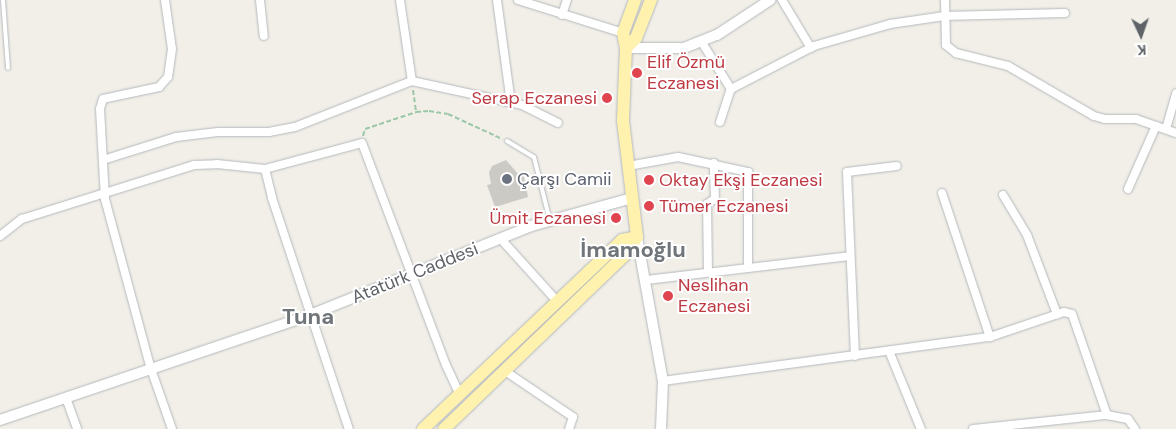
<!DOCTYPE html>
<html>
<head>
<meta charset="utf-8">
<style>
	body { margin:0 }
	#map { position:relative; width:1176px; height:429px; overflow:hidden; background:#f1efe8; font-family:"DM Sans",sans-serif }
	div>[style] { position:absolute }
	.building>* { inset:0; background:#cccac5 }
	.path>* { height:2px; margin-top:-1px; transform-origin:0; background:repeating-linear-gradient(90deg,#9cc7a9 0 5px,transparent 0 7.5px) }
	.roads { filter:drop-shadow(0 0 1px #b5b8bc) drop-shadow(0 0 1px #b5b8bc) }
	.service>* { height:4px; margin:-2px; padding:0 2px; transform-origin:2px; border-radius:2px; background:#fff }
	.minor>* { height:8px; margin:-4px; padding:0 4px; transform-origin:4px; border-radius:4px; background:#fff }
	.tertiary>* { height:10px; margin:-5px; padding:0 5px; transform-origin:5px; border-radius:5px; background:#fff }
	.primary>* { height:12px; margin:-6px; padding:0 6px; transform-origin:6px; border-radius:6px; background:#fff2af }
	.dots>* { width:14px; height:14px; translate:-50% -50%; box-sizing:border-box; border:2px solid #fff; border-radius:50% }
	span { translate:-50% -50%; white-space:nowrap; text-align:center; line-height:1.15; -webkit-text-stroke:4px #fff; paint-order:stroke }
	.health-label { font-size:18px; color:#be3a42 }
	.left { translate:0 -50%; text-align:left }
	.right { translate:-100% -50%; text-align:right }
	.worship-label { font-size:18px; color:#5b616d }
	.street-label { font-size:18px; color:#5f6368 }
	.district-label { font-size:22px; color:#70757a; font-weight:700 }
	.north { position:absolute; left:1116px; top:10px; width:50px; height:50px; -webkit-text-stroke:4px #fff; paint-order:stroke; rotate:177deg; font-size:14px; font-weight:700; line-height:20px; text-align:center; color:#5f6368 }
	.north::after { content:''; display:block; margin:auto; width:18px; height:22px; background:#5f6368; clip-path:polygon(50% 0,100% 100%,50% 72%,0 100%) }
</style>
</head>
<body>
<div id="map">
	<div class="building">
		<i style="clip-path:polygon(506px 160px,518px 174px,523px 173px,528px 197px,495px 207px,487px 185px,491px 184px,489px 173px,492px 166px)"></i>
	</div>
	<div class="path">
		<i style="left:413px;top:90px;width:22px;rotate:82deg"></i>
		<i style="left:363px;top:136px;width:7px;rotate:-74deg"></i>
		<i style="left:365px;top:129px;width:54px;rotate:-18.4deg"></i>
		<i style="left:416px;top:112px;width:13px;rotate:-4deg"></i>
		<i style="left:429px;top:111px;width:19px;rotate:9deg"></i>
		<i style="left:448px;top:114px;width:60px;rotate:24.8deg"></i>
	</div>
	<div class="roads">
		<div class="service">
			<i style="left:3px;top:0;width:68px;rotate:85.8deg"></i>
			<i style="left:507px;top:141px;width:31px;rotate:31deg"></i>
			<i style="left:534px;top:157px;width:66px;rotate:76deg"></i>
		</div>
		<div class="minor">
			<i style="left:165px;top:0;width:49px;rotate:81.9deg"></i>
			<i style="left:172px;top:49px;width:28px;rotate:98deg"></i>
			<i style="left:168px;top:77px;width:13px;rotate:132deg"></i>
			<i style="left:159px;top:87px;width:57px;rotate:167.9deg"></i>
			<i style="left:103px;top:99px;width:10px;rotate:107deg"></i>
			<i style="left:100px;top:109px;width:90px;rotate:86.8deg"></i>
			<i style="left:105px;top:199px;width:176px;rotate:74.9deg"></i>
			<i style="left:151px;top:369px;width:64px;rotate:70.7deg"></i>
			<i style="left:260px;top:0;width:36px;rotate:84deg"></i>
			<i style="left:400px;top:0;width:82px;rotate:81.6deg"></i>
			<i style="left:497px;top:0;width:104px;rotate:82.3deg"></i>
			<i style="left:518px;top:0;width:110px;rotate:17.4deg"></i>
			<i style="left:782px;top:0;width:56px;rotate:58.9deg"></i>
			<i style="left:945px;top:0;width:45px;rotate:88.7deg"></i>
			<i style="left:946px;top:45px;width:13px;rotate:39deg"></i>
			<i style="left:956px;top:53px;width:54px;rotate:14deg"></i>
			<i style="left:1008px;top:66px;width:99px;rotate:30.2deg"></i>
			<i style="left:1094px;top:116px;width:11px;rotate:15deg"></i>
			<i style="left:1105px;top:119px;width:31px"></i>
			<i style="left:1136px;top:119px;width:42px;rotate:19.3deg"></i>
			<i style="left:562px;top:15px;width:16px;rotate:-72deg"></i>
			<i style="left:701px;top:41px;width:57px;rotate:58deg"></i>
			<i style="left:720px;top:122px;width:35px;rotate:-72deg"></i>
			<i style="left:731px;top:89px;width:93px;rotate:-27.4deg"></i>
			<i style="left:814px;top:46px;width:79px;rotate:-16.1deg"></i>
			<i style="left:890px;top:24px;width:55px;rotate:-8.4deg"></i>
			<i style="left:944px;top:16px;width:121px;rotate:-1.4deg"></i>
			<i style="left:1166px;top:129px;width:37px;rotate:-74deg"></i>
			<i style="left:103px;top:160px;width:77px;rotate:-17.5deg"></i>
			<i style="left:176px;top:137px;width:42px;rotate:-6.8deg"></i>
			<i style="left:218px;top:132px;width:51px"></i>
			<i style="left:269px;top:132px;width:26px;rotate:-11deg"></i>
			<i style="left:295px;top:127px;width:126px;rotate:-21.5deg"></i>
			<i style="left:412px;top:81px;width:113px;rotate:12.3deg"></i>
			<i style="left:522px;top:105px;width:40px;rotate:26.6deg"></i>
			<i style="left:628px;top:166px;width:51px;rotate:-10.2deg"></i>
			<i style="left:678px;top:157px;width:72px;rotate:12.1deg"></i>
			<i style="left:748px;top:172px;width:96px;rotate:90deg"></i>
			<i style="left:265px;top:169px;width:30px;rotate:76deg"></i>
			<i style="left:272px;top:198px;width:243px;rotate:71.6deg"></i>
			<i style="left:1128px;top:189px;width:69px;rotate:-66deg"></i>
			<i style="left:942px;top:193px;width:152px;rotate:71.6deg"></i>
			<i style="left:1003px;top:195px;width:47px;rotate:59deg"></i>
			<i style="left:1027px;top:235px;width:85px;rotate:69.2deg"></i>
			<i style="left:0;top:236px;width:28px;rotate:-38deg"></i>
			<i style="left:22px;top:219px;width:180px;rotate:-17.4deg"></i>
			<i style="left:194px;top:165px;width:23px;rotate:-2deg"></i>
			<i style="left:217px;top:164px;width:48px;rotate:5.9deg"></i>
			<i style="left:265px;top:169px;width:100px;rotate:-15deg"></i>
			<i style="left:362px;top:143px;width:237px;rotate:69.3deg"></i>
			<i style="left:446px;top:365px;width:31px;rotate:65deg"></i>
			<i style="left:500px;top:238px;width:85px;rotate:47.9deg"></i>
			<i style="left:708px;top:272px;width:68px;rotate:-90.8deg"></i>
			<i style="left:707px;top:204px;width:9px;rotate:-32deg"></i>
			<i style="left:715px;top:199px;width:36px;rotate:-92deg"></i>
			<i style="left:646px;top:280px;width:205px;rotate:-6.7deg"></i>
			<i style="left:889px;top:351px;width:84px;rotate:67.7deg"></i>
			<i style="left:855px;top:356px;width:184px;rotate:-92.5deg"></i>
			<i style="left:847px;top:172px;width:50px;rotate:-6.8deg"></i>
			<i style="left:505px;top:371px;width:82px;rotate:34.1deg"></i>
			<i style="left:573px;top:417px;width:13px;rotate:108deg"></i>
			<i style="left:663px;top:381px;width:330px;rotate:-7.7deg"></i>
			<i style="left:990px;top:337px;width:78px;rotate:-18.7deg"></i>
			<i style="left:1064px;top:312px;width:8px;rotate:14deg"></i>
			<i style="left:1072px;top:314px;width:107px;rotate:70.9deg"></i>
			<i style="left:66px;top:398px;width:33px;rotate:70deg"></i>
			<i style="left:973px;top:429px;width:135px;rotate:-6deg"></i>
			<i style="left:1107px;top:415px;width:21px;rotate:11deg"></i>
			<i style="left:1128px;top:419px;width:12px;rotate:55deg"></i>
		</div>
		<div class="tertiary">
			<i style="left:626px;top:48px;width:58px"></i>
			<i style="left:684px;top:48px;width:35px;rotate:-22deg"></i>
			<i style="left:717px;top:35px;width:64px;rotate:-33.4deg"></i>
			<i style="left:637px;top:237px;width:146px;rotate:79.8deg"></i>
			<i style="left:663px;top:381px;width:48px;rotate:92.4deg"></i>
			<i style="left:0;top:420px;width:327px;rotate:-18.7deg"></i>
			<i style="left:310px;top:315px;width:238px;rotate:-21.9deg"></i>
			<i style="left:531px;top:226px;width:105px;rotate:-15.5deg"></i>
		</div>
		<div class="primary">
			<i style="left:635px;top:0;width:35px;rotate:110deg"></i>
			<i style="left:623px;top:33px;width:15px;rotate:79deg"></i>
			<i style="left:626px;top:48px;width:73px;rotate:92.4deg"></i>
			<i style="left:623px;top:121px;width:117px;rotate:83.1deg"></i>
			<i style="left:626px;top:48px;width:14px;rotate:-45deg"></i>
			<i style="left:636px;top:38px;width:41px;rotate:-68.5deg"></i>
			<i style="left:423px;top:429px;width:274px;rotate:-43.5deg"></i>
			<i style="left:622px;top:240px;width:15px;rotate:-11deg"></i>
			<i style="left:444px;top:429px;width:250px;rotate:-43.9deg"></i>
			<i style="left:624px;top:256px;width:23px;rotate:-56deg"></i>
		</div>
	</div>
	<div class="dots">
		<i style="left:637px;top:73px;background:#e0444e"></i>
		<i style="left:607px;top:98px;background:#e0444e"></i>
		<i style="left:507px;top:179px;background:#6b7280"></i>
		<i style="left:649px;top:180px;background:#e0444e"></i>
		<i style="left:649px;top:206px;background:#e0444e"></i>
		<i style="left:616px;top:218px;background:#e0444e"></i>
		<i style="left:668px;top:296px;background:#e0444e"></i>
	</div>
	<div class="health-label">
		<span class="left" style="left:647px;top:73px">Elif Özmü<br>Eczanesi</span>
		<span class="right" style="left:597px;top:98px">Serap Eczanesi</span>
		<span class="left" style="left:659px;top:180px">Oktay Ekşi Eczanesi</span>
		<span class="left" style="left:659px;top:206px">Tümer Eczanesi</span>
		<span class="right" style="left:606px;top:218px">Ümit Eczanesi</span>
		<span class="left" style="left:678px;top:296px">Neslihan<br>Eczanesi</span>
	</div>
	<div class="worship-label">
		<span class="left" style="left:517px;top:179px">Çarşı Camii</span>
	</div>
	<div class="street-label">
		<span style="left:415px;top:273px;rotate:-22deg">Atatürk Caddesi</span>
	</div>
	<div class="district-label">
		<span style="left:633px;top:250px">İmamoğlu</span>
		<span style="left:308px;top:317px">Tuna</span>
	</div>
	<div class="north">K</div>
</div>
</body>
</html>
